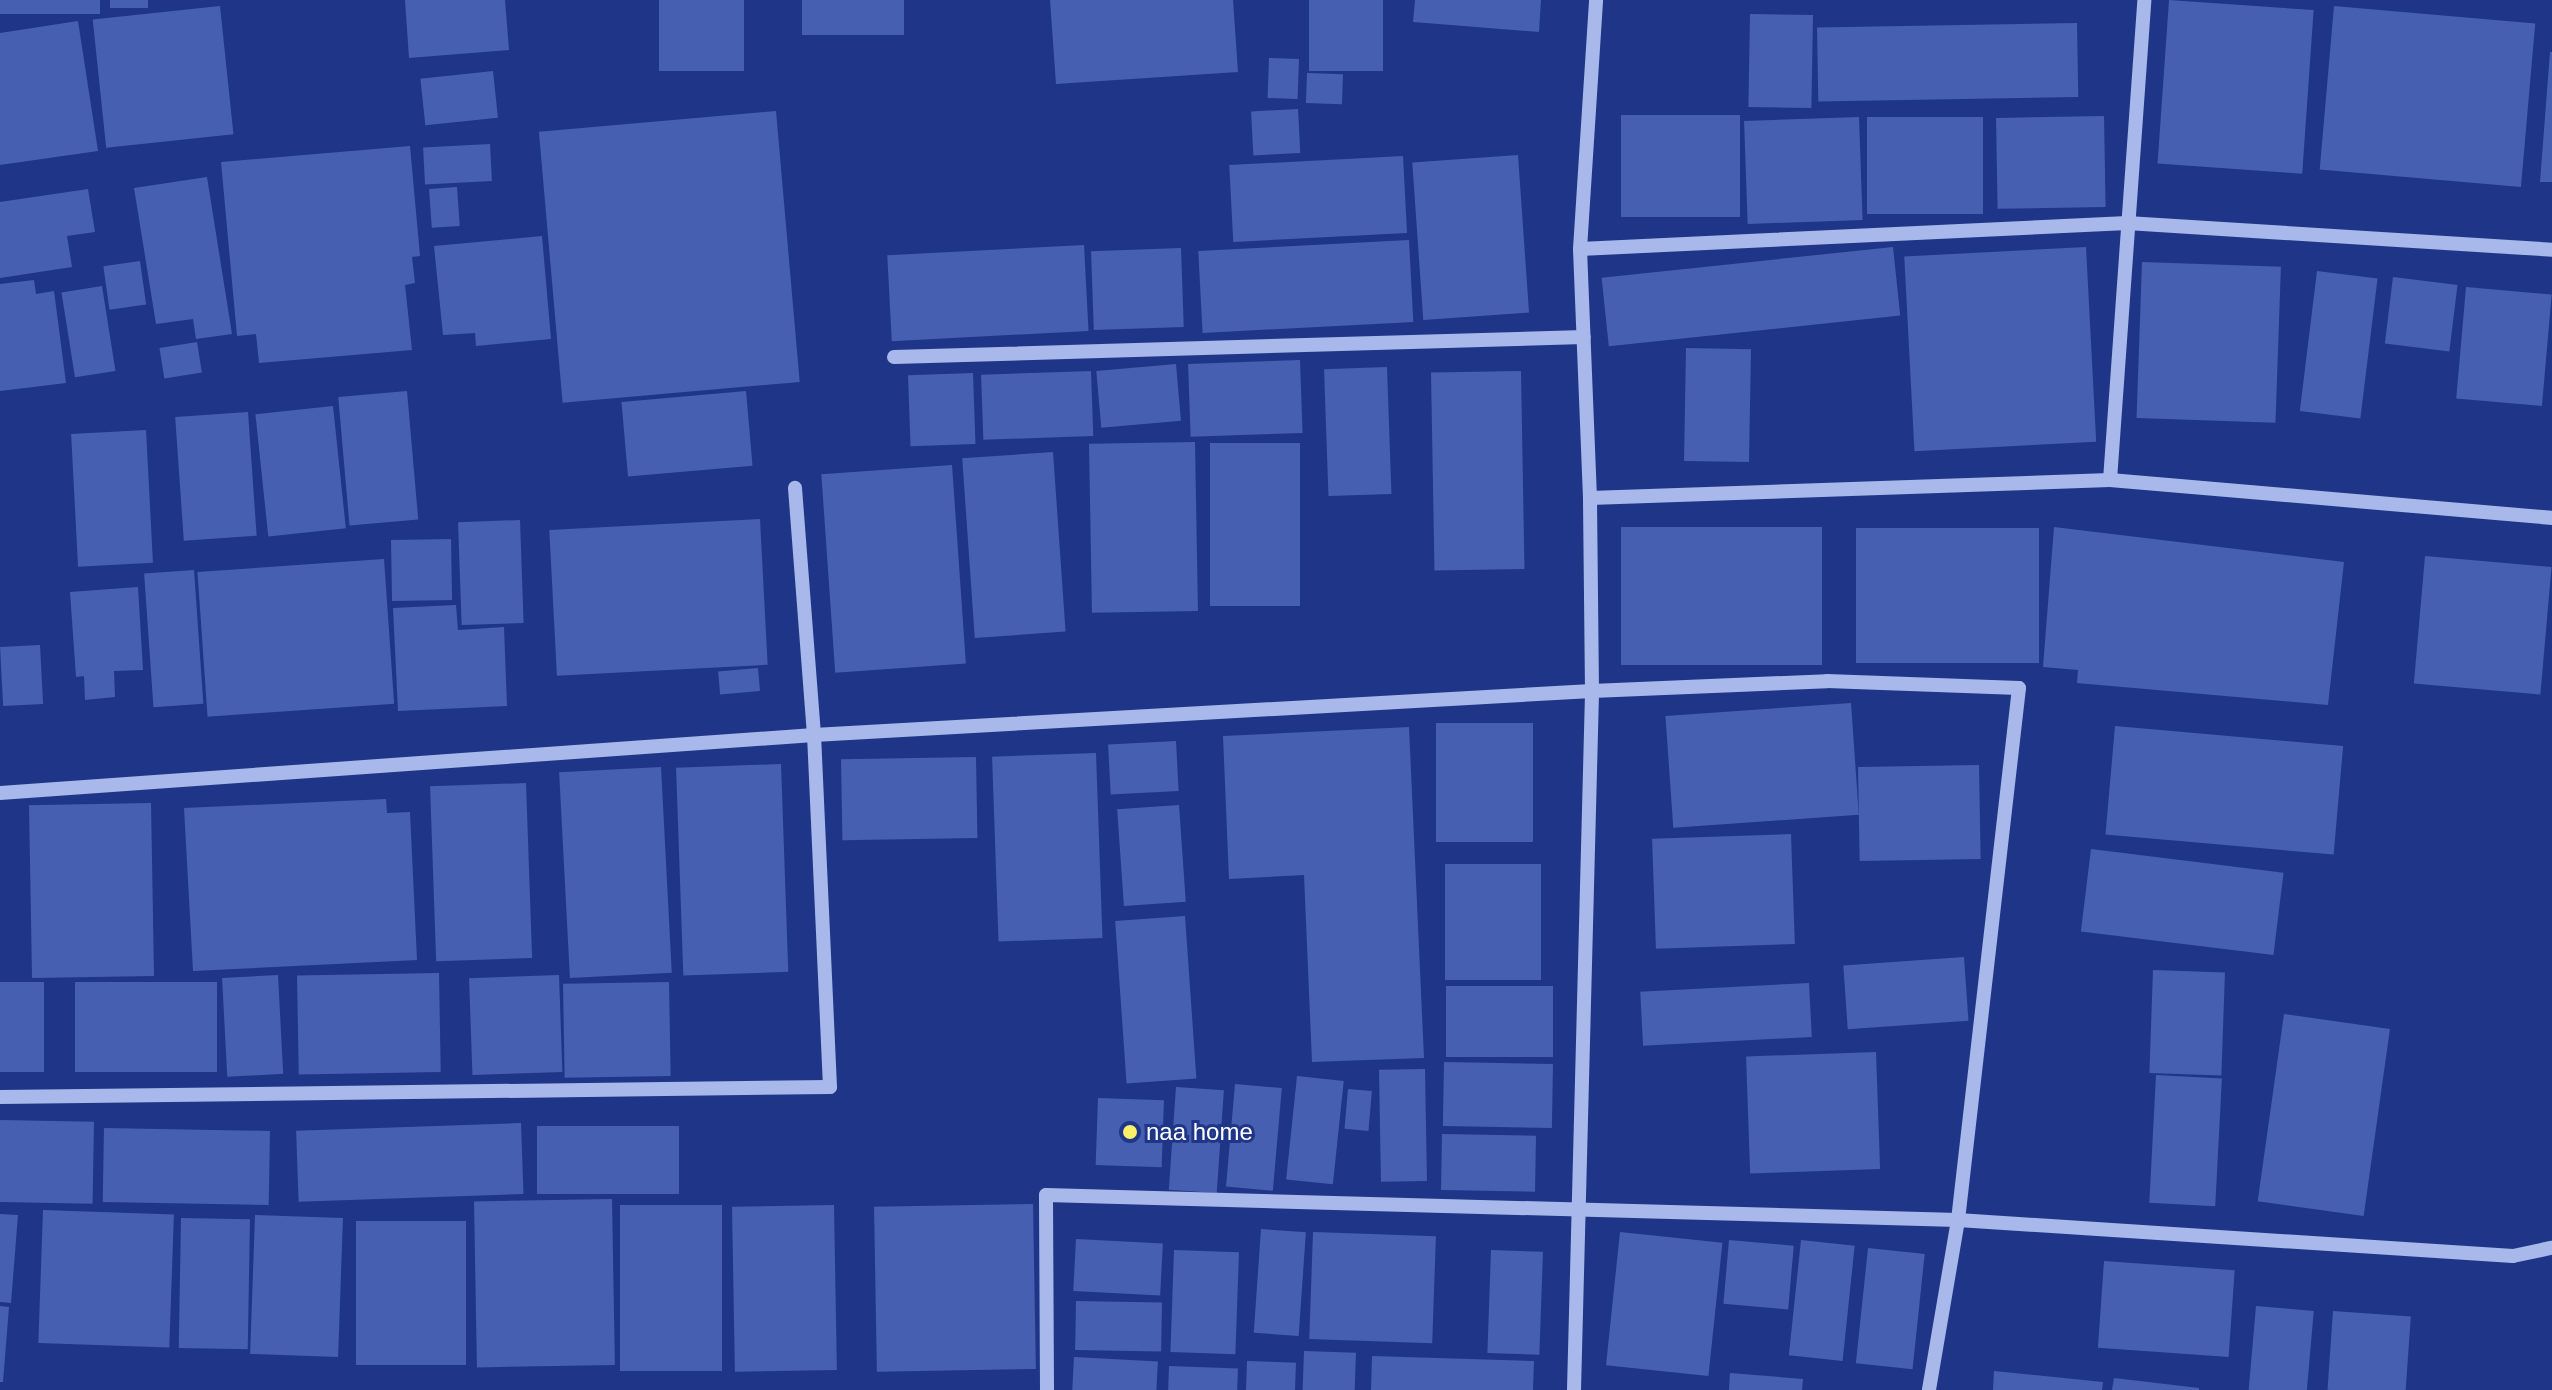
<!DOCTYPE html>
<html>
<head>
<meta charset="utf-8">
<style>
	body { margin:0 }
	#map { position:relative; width:2552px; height:1390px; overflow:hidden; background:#1f3688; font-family:Arial,sans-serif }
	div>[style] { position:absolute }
	.building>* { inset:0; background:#475fb0; transform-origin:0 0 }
	.minor>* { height:14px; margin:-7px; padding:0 7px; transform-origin:7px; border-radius:7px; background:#a9b8eb }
	.dots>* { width:22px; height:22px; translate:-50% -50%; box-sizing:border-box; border:4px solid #1f3688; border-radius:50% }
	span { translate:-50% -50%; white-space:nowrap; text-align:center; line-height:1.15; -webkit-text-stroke:6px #1f3688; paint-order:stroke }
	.poi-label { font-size:24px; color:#fff }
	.left { translate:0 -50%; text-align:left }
</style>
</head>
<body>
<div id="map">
	<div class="building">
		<i style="left:0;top:0;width:100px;height:14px"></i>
		<i style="left:110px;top:0;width:38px;height:8px"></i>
		<i style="clip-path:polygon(405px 0,505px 0,509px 50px,409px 58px)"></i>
		<i style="left:659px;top:0;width:85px;height:71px"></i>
		<i style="left:802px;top:0;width:102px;height:35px"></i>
		<i style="clip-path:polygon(1050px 0,1233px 0,1238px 72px,1056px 84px)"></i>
		<i style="left:1309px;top:0;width:74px;height:71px"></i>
		<i style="clip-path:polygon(1415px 0,1541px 0,1539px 32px,1413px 22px)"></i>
		<i style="left:2169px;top:0;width:145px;height:164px;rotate:4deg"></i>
		<i style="left:220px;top:6px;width:129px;height:128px;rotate:84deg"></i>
		<i style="left:2334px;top:6px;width:202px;height:164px;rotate:5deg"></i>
		<i style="left:1750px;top:14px;width:63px;height:93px;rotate:1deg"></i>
		<i style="clip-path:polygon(78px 21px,98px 151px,0 165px,0 33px)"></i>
		<i style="left:2077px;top:23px;width:74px;height:260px;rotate:89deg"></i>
		<i style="clip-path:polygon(2550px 52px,2552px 52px,2552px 182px,2540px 182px)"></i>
		<i style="left:1269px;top:58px;width:30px;height:40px;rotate:2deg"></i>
		<i style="left:493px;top:71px;width:47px;height:73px;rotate:84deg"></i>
		<i style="left:1307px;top:73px;width:36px;height:30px;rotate:2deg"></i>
		<i style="left:1298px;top:109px;width:44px;height:47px;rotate:87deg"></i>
		<i style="left:776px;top:111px;width:272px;height:238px;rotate:85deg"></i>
		<i style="left:1621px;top:115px;width:119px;height:102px"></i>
		<i style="left:2104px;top:116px;width:91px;height:108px;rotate:89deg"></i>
		<i style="left:1859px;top:117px;width:103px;height:115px;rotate:88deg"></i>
		<i style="left:1867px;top:117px;width:116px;height:97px"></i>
		<i style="left:490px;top:144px;width:37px;height:67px;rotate:87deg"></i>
		<i style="clip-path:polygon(410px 146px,420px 256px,412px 257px,415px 283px,405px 285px,412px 350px,259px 363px,256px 334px,237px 336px,221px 162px)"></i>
		<i style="left:1518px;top:155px;width:158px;height:106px;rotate:86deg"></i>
		<i style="left:1403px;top:156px;width:77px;height:174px;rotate:87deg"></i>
		<i style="clip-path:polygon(207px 177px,232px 334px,196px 339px,193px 319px,156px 324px,134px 188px)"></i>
		<i style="left:457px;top:187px;width:39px;height:28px;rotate:86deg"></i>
		<i style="clip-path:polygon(88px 189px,95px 232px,67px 236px,72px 267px,0 278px,0 202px)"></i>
		<i style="clip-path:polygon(542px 236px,551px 339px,476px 346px,475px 333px,443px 335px,434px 246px)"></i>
		<i style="left:1409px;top:240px;width:82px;height:211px;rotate:87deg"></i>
		<i style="left:1084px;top:245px;width:86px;height:197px;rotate:87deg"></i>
		<i style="left:1893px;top:247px;width:69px;height:293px;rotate:84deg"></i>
		<i style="left:2086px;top:247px;width:195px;height:182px;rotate:87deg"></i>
		<i style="left:1181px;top:248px;width:79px;height:90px;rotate:88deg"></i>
		<i style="left:140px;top:261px;width:44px;height:37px;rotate:82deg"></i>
		<i style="left:2142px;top:262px;width:139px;height:156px;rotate:2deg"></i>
		<i style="left:2317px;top:271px;width:61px;height:141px;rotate:7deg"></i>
		<i style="left:2393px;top:277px;width:65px;height:67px;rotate:7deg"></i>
		<i style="clip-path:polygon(34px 280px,36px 294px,54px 291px,66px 383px,0 391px,0 284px)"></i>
		<i style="left:102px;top:286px;width:86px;height:41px;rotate:81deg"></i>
		<i style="left:2466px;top:287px;width:86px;height:112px;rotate:5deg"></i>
		<i style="left:197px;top:342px;width:31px;height:38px;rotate:81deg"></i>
		<i style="left:1686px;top:348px;width:65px;height:113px;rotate:1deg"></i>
		<i style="left:1300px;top:360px;width:73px;height:112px;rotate:88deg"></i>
		<i style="left:1176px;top:364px;width:57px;height:80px;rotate:85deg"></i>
		<i style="left:1387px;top:367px;width:127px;height:63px;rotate:88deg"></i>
		<i style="left:1091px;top:371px;width:65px;height:110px;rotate:88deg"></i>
		<i style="left:1521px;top:371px;width:198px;height:90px;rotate:89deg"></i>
		<i style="left:973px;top:373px;width:71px;height:65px;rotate:88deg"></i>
		<i style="left:407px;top:391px;width:129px;height:69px;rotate:85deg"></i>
		<i style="left:746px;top:391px;width:75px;height:125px;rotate:85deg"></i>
		<i style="left:333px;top:406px;width:123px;height:78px;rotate:84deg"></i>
		<i style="left:248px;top:412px;width:124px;height:73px;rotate:86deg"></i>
		<i style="left:146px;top:430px;width:133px;height:75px;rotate:87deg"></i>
		<i style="left:1195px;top:442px;width:169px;height:106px;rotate:89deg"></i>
		<i style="left:1300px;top:443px;width:163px;height:90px;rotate:90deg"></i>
		<i style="left:1053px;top:452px;width:180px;height:91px;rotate:86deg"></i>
		<i style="left:952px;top:465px;width:199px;height:131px;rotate:86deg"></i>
		<i style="left:760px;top:519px;width:146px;height:211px;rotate:87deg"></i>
		<i style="left:520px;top:520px;width:103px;height:62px;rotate:88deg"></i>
		<i style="left:1621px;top:527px;width:201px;height:138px"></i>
		<i style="clip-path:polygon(2054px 527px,2344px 562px,2328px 705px,2077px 683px,2078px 670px,2043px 667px)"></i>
		<i style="left:1856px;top:528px;width:183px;height:135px"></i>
		<i style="left:451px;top:539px;width:61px;height:60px;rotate:89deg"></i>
		<i style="left:2425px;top:556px;width:127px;height:128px;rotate:5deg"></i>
		<i style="left:384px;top:559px;width:145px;height:187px;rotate:86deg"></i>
		<i style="left:194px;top:570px;width:134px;height:50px;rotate:86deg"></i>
		<i style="clip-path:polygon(138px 587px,143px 670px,114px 671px,115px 697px,85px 700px,84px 676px,76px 677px,70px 592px)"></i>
		<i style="clip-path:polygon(456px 605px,458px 630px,504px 627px,507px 706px,398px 711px,393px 608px)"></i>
		<i style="left:40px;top:645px;width:59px;height:40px;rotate:87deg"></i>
		<i style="left:758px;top:668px;width:23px;height:40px;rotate:85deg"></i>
		<i style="left:1851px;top:703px;width:112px;height:186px;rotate:86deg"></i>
		<i style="left:1436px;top:723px;width:97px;height:119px"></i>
		<i style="left:2115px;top:726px;width:229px;height:109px;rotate:5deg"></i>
		<i style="clip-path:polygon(1409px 727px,1424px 1058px,1312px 1062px,1304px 875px,1229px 879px,1223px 736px)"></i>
		<i style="left:1176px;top:741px;width:50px;height:68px;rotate:87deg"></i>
		<i style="left:1096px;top:753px;width:185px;height:104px;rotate:88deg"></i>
		<i style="left:976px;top:757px;width:81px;height:135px;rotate:89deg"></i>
		<i style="left:781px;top:764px;width:208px;height:105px;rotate:88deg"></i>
		<i style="left:1979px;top:765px;width:94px;height:121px;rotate:89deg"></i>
		<i style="left:661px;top:767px;width:206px;height:102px;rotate:87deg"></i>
		<i style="left:526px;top:783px;width:175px;height:96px;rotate:88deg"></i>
		<i style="clip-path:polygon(386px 799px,387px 813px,410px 812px,417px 960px,193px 971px,184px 808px)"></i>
		<i style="left:151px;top:803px;width:173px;height:122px;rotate:89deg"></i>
		<i style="left:1179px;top:805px;width:97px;height:62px;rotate:86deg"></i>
		<i style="left:1791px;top:834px;width:110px;height:139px;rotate:88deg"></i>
		<i style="left:2091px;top:849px;width:194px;height:83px;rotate:7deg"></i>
		<i style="left:1445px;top:864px;width:96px;height:116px"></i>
		<i style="left:1185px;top:916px;width:163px;height:70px;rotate:86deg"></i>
		<i style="left:1964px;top:957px;width:64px;height:121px;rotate:86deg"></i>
		<i style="left:2153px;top:970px;width:72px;height:103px;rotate:2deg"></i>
		<i style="left:439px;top:973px;width:99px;height:142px;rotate:89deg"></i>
		<i style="left:278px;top:975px;width:99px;height:56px;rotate:87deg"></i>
		<i style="left:559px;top:975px;width:97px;height:90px;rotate:88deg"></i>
		<i style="left:0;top:982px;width:44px;height:90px"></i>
		<i style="left:75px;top:982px;width:142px;height:90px"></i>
		<i style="left:669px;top:982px;width:94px;height:106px;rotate:89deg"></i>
		<i style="left:1809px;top:983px;width:54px;height:169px;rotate:87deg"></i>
		<i style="left:1446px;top:986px;width:107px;height:71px"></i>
		<i style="left:2284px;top:1014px;width:107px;height:189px;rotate:8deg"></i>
		<i style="left:1876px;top:1052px;width:117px;height:130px;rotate:88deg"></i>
		<i style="left:1444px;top:1062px;width:109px;height:64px;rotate:1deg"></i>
		<i style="left:1425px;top:1069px;width:112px;height:46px;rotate:89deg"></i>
		<i style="left:2156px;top:1075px;width:66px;height:128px;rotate:3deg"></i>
		<i style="left:1297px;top:1076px;width:47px;height:104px;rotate:6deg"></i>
		<i style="left:1235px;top:1084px;width:47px;height:103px;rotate:5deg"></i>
		<i style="left:1176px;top:1087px;width:48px;height:103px;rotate:4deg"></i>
		<i style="left:1348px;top:1089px;width:24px;height:40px;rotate:5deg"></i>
		<i style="left:1098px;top:1098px;width:66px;height:67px;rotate:2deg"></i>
		<i style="left:0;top:1120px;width:94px;height:82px;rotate:1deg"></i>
		<i style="left:521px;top:1123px;width:71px;height:225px;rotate:88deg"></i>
		<i style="left:537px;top:1126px;width:142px;height:68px"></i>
		<i style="left:104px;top:1128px;width:166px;height:74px;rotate:1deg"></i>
		<i style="left:1442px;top:1134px;width:94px;height:56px;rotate:1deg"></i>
		<i style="left:612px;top:1199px;width:166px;height:138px;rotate:89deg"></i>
		<i style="left:1033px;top:1204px;width:165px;height:159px;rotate:89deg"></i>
		<i style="left:620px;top:1205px;width:102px;height:166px"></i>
		<i style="left:834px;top:1205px;width:165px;height:102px;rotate:89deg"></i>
		<i style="left:43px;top:1210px;width:131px;height:133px;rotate:2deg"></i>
		<i style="clip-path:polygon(0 1214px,18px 1215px,11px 1303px,0 1302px)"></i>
		<i style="left:255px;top:1215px;width:88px;height:139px;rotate:2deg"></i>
		<i style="left:181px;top:1218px;width:69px;height:130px;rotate:1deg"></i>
		<i style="left:356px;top:1221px;width:110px;height:144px"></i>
		<i style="left:1261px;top:1229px;width:45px;height:104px;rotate:4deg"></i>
		<i style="left:1313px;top:1232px;width:123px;height:107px;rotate:2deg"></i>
		<i style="left:1620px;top:1232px;width:103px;height:134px;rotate:6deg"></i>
		<i style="left:1076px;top:1239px;width:87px;height:52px;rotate:3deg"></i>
		<i style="left:1729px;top:1240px;width:65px;height:64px;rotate:5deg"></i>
		<i style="left:1801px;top:1240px;width:54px;height:116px;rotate:6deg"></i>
		<i style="left:1868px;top:1248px;width:57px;height:116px;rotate:6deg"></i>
		<i style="left:1174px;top:1250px;width:65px;height:102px;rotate:2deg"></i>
		<i style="left:1491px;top:1250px;width:52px;height:103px;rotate:2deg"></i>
		<i style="left:2104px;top:1261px;width:131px;height:87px;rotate:4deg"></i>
		<i style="left:1076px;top:1301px;width:86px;height:49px;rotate:1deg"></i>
		<i style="clip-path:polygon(0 1306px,9px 1307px,3px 1382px,0 1382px)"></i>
		<i style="left:2256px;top:1306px;width:58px;height:84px;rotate:5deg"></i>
		<i style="left:2333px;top:1311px;width:78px;height:79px;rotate:4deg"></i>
		<i style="left:1304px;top:1351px;width:52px;height:39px;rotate:2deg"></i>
		<i style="clip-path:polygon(1372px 1356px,1534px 1361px,1533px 1390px,1371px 1390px)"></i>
		<i style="left:1074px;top:1357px;width:84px;height:33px;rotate:3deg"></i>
		<i style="left:1247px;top:1361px;width:49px;height:29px;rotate:2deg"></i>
		<i style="left:1169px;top:1366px;width:69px;height:24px;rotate:2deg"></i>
		<i style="clip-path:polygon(1994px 1371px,2103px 1382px,2102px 1390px,1993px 1390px)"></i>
		<i style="clip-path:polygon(1730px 1373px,1803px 1379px,1802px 1390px,1729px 1390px)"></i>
		<i style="clip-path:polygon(2114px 1378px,2199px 1388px,2199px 1390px,2112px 1390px)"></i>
	</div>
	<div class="minor">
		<i style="left:1580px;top:249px;width:548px;rotate:-2.72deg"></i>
		<i style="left:2127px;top:223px;width:426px;rotate:3.6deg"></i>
		<i style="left:894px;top:357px;width:690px;rotate:-1.66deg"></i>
		<i style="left:2110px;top:480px;width:481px;rotate:-85.9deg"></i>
		<i style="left:1590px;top:498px;width:520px;rotate:-1.98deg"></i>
		<i style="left:2110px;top:480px;width:444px;rotate:4.9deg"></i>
		<i style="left:0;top:793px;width:816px;rotate:-4.08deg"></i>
		<i style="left:814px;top:735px;width:779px;rotate:-3.24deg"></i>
		<i style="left:1592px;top:691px;width:235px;rotate:-2.4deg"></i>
		<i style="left:1827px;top:681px;width:192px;rotate:2.1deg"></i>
		<i style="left:2019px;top:688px;width:535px;rotate:96.54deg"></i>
		<i style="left:1958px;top:1220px;width:172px;rotate:99.7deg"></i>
		<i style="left:0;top:1097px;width:830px;rotate:-0.69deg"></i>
		<i style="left:830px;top:1087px;width:352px;rotate:-92.6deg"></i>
		<i style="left:814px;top:735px;width:248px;rotate:-94.4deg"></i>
		<i style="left:1047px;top:1390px;width:195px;rotate:-90.3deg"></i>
		<i style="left:1046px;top:1195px;width:912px;rotate:1.57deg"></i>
		<i style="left:1958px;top:1220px;width:556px;rotate:3.71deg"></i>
		<i style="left:2513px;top:1256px;width:40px;rotate:-12deg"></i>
		<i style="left:1574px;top:1390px;width:699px;rotate:-88.52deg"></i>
		<i style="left:1592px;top:691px;width:193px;rotate:-90.6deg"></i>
		<i style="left:1590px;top:498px;width:249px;rotate:-92.3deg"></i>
		<i style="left:1580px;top:249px;width:250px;rotate:-86.3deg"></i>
	</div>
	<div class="dots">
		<i style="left:1130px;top:1132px;background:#f9ef69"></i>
	</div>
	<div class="poi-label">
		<span class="left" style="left:1146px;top:1132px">naa home</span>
	</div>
</div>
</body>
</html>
